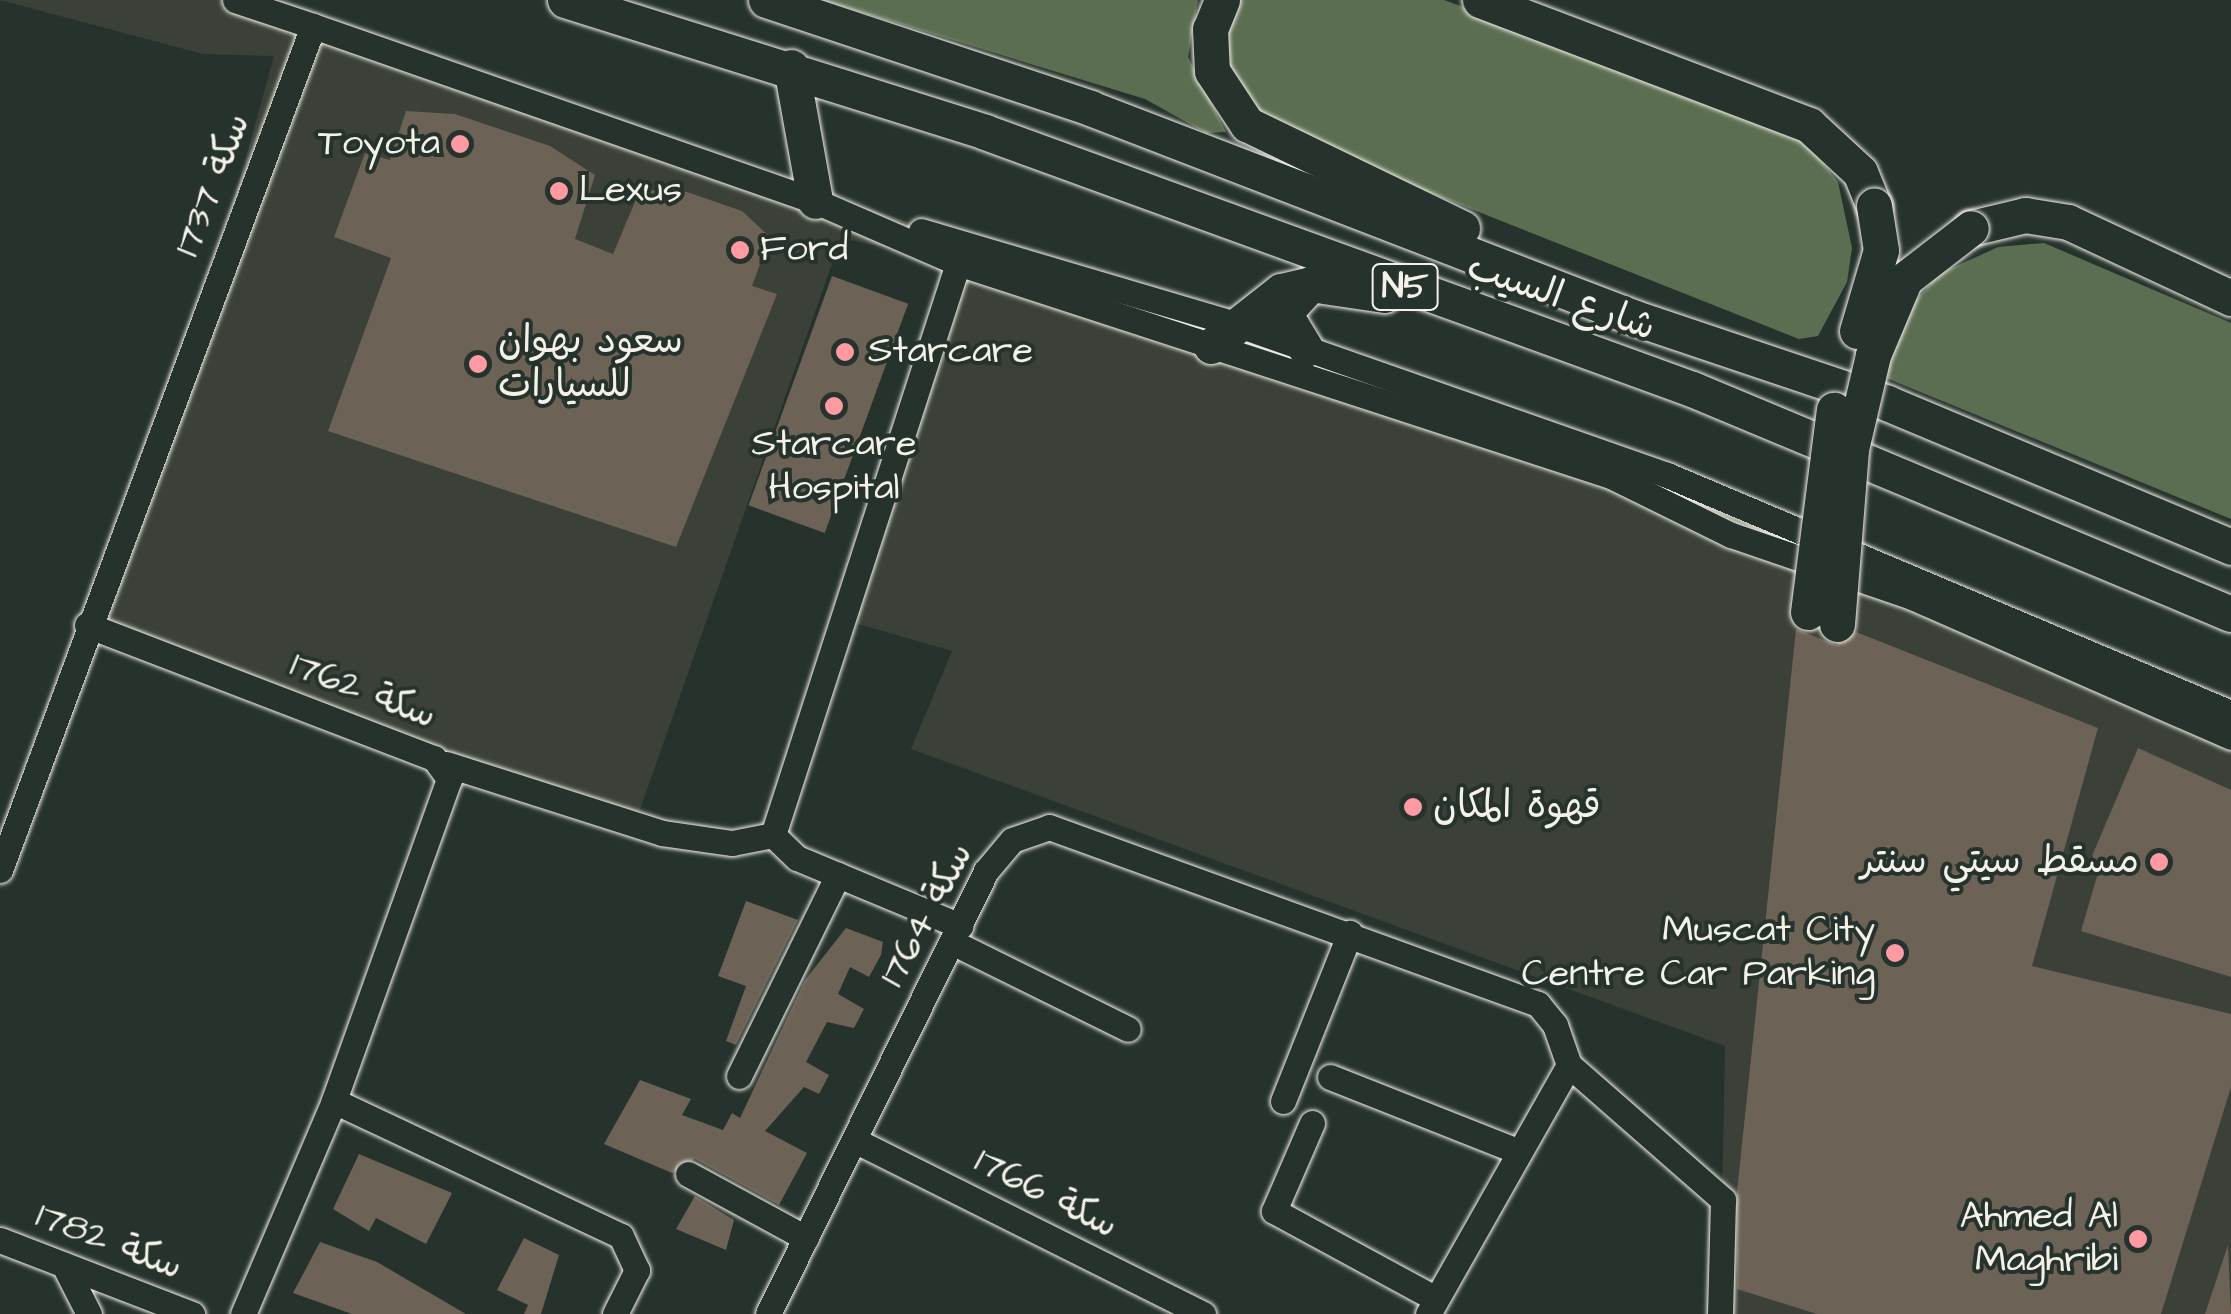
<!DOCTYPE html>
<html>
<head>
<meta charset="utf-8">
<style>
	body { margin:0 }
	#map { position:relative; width:2231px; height:1314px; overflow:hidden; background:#26332d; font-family:"Architects Daughter","Playpen Sans Arabic",sans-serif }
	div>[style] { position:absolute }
	.built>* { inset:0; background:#3b4139 }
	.green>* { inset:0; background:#5b6e51 }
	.building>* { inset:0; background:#6c6255; transform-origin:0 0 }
	.roads { filter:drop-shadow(0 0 2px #f4f1e8) drop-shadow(0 0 2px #f4f1e8) }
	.minor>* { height:25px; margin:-12.5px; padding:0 12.5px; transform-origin:12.5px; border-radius:12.5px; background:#26332d }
	.highway>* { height:35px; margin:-17.5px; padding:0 17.5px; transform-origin:17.5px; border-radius:17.5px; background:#26332d }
	.bridges { filter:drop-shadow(0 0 2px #f4f1e8) drop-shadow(0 0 2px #f4f1e8) }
	.highway-bridge>* { height:35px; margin:-17.5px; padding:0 17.5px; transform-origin:17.5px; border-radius:17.5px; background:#26332d }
	.dots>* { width:28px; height:28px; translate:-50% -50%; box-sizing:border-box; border:5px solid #26332d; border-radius:50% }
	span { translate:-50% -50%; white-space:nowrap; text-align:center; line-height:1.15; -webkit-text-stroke:8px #26332d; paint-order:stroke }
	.shield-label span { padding:2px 8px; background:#26332d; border:2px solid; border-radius:8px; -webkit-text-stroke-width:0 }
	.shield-label { font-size:35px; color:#f4f1e8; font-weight:700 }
	.poi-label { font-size:38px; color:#f4f1e8 }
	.right { translate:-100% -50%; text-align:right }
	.left { translate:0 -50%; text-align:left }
	.street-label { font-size:38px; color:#f4f1e8 }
</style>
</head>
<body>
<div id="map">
	<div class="built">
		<i style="clip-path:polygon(0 0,235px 0,1473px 408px,2231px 713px,2231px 1314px,1720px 1314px,1725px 1046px,911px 749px,952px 651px,848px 621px,957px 262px,841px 238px,637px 818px,446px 764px,87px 625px,198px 330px,274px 56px,203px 54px)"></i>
	</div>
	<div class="green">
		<i style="clip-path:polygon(822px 0,1198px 0,1188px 57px,1226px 132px,1206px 133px,1145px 99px)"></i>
		<i style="clip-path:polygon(1235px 0,1444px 0,1753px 112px,1810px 147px,1838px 182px,1852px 248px,1847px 282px,1818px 336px,1799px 339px,1315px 147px,1251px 109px,1221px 50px)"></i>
		<i style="clip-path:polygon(2044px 243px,2231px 323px,2231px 519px,1879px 375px,1910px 307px,1939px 274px,1998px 247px)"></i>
	</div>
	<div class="building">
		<i style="clip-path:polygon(406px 111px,455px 114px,550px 146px,595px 175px,575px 239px,613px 254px,640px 190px,687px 192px,742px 211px,770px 237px,752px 286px,777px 294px,676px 547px,328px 431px,391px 258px,334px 237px,365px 153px,390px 160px)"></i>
		<i style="left:832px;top:276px;width:81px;height:244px;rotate:20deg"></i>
		<i style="clip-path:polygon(1796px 629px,1836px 645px,1856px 632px,2098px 728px,2032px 966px,2231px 1014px,2231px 1087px,2161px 1314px,1817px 1314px,1737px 1289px,1737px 1192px)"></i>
		<i style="clip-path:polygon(2138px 748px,2231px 790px,2231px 977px,2081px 931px,2098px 873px,2086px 870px)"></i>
		<i style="clip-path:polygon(746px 901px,798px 920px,736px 1045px,726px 1041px,746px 986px,718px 976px)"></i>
		<i style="clip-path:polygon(846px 928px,883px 942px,881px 955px,869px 977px,850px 967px,838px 994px,864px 1009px,854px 1028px,827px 1022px,806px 1062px,829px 1075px,819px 1094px,804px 1087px,765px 1131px,807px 1153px,779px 1205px,695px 1159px,672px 1173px,604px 1144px,640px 1080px,691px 1099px,682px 1115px,723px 1130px,732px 1113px,740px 1118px,805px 980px)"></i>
		<i style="clip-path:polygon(359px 1154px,452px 1193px,426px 1244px,376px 1218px,369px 1231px,333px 1209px)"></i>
		<i style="clip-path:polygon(695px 1196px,734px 1220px,726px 1250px,676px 1229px)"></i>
		<i style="clip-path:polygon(524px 1238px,559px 1255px,541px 1314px,524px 1314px,528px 1305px,497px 1290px)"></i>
		<i style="clip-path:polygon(320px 1242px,377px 1262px,466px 1314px,352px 1314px,293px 1293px)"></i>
		<i style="clip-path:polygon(2228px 1245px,2231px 1314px,2205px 1314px)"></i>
	</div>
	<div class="roads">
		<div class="minor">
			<i style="left:235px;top:0;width:82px;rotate:18.4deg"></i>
			<i style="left:921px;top:231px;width:332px;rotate:16.5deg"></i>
			<i style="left:1239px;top:325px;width:454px;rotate:19.3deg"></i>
			<i style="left:1667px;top:475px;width:612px;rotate:22.88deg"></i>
			<i style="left:958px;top:263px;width:601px;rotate:107.92deg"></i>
			<i style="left:773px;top:835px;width:33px;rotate:44deg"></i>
			<i style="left:797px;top:858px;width:177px;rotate:22.6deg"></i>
			<i style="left:87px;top:625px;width:372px;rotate:21deg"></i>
			<i style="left:434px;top:758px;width:26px;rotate:54deg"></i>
			<i style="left:449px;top:779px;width:342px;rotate:109.7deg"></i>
			<i style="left:334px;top:1101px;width:232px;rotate:113.1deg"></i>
			<i style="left:446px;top:764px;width:227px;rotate:17.7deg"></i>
			<i style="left:662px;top:833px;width:71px;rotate:8.1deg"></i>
			<i style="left:732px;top:843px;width:42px;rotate:-11deg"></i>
			<i style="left:0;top:870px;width:900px;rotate:-69.65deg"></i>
			<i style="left:313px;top:26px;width:532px;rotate:19.22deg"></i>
			<i style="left:815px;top:201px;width:156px;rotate:23.4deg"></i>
			<i style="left:958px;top:263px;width:687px;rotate:18.07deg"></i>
			<i style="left:1611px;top:476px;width:134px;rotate:26.2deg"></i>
			<i style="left:1731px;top:535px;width:191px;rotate:18.9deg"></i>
			<i style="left:1912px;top:597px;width:348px;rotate:23.7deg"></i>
			<i style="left:952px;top:942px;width:196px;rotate:26.3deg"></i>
			<i style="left:1569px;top:1065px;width:205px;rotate:41.2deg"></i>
			<i style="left:1723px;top:1200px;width:114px;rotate:91.5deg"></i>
			<i style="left:739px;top:1076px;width:224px;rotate:-63.8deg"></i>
			<i style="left:1330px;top:1077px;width:198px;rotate:21.6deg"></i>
			<i style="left:334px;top:1101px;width:317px;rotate:25.2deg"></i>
			<i style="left:621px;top:1236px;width:38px;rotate:65deg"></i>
			<i style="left:637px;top:1270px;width:49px;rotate:116.6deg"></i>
			<i style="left:1283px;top:1101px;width:181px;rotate:-68.3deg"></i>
			<i style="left:1312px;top:1123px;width:96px;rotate:113.4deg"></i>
			<i style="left:1274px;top:1211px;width:184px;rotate:28.5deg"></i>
			<i style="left:856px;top:1141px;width:388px;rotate:26.5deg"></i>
			<i style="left:688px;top:1174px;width:134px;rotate:28.5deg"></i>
			<i style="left:0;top:1240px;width:206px;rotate:21.1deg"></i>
			<i style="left:64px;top:1265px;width:55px;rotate:63deg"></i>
			<i style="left:768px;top:1314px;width:494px;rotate:-63.8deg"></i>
			<i style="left:986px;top:871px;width:40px;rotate:-50deg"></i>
			<i style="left:1012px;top:840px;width:39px;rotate:-19deg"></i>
			<i style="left:1049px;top:827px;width:520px;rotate:19.9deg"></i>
			<i style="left:1538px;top:1004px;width:27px;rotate:51deg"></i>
			<i style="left:1555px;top:1025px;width:42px;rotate:70.7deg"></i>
			<i style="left:1569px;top:1065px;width:286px;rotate:119.5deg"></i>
		</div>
		<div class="highway">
			<i style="left:565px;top:0;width:440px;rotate:17.4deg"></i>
			<i style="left:985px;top:132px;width:752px;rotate:19.98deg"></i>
			<i style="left:1692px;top:389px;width:584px;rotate:22.66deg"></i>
			<i style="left:766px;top:0;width:342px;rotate:18.4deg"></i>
			<i style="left:1090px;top:108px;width:584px;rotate:21.07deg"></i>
			<i style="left:1635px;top:318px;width:266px;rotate:18.6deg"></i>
			<i style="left:1887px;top:403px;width:373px;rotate:22.7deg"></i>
			<i style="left:1222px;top:0;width:31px;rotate:112deg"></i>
			<i style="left:1210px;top:29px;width:42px;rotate:87.3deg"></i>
			<i style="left:1212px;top:71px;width:64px;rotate:56.6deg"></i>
			<i style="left:1247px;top:124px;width:239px;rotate:25.8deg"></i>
			<i style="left:1480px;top:0;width:352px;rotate:20.8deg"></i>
			<i style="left:1809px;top:125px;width:69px;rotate:42.7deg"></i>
			<i style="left:1860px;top:172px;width:37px;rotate:68deg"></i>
			<i style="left:791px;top:67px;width:136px;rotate:79.8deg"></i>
			<i style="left:1971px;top:228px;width:56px;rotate:-13.5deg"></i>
			<i style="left:2025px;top:215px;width:44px;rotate:9.2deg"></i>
			<i style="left:2068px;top:222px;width:180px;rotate:25deg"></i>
			<i style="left:1211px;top:346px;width:89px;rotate:-38.2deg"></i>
			<i style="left:1281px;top:291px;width:31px;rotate:-13deg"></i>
			<i style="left:1311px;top:284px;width:74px;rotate:8.6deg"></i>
			<i style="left:1306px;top:349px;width:42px;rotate:-121.4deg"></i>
			<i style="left:1284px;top:313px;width:40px;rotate:-47deg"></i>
		</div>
	</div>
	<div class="bridges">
		<div class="highway-bridge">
			<i style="left:1857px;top:331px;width:84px;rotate:-73.5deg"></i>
			<i style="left:1881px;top:250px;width:45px;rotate:-99deg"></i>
			<i style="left:1808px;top:612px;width:204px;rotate:-82.7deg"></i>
			<i style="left:1837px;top:624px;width:176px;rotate:-85.4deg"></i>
			<i style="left:1851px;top:449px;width:97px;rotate:-76.8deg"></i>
			<i style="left:1873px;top:355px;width:82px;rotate:-67.2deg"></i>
			<i style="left:1905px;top:279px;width:83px;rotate:-37.7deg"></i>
		</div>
	</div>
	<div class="dots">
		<i style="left:460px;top:144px;background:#ff9aa2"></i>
		<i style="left:559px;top:191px;background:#ff9aa2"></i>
		<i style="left:740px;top:250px;background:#ff9aa2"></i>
		<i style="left:845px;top:352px;background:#ff9aa2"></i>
		<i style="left:478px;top:364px;background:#ff9aa2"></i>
		<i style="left:834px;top:406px;background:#ff9aa2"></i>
		<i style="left:1413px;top:807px;background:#ff9aa2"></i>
		<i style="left:2159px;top:862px;background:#ff9aa2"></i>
		<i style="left:1895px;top:953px;background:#ff9aa2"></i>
		<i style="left:2138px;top:1239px;background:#ff9aa2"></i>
	</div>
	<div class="shield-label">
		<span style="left:1405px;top:287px">N5</span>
	</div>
	<div class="poi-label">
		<span class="right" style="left:440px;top:144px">Toyota</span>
		<span class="left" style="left:579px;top:191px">Lexus</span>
		<span class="left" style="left:760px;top:250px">Ford</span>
		<span class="left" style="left:498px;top:364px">سعود بهوان<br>للسيارات</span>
		<span class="left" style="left:868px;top:352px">Starcare</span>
		<span style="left:834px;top:467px">Starcare<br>Hospital</span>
		<span class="left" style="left:1433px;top:807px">قهوة المكان</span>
		<span class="right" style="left:2139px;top:862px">مسقط سيتي سنتر</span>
		<span class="right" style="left:1875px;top:953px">Muscat City<br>Centre Car Parking</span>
		<span class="right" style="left:2118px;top:1239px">Ahmed Al<br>Maghribi</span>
	</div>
	<div class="street-label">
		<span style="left:213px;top:185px;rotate:-69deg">سكة 1737</span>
		<span style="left:1561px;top:298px;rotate:19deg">شارع السيب</span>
		<span style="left:363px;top:691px;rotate:21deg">سكة 1762</span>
		<span style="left:927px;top:915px;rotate:-62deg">سكة 1764</span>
		<span style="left:1046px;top:1194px;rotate:27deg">سكة 1766</span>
		<span style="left:109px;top:1242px;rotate:21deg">سكة 1782</span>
	</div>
</div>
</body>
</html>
